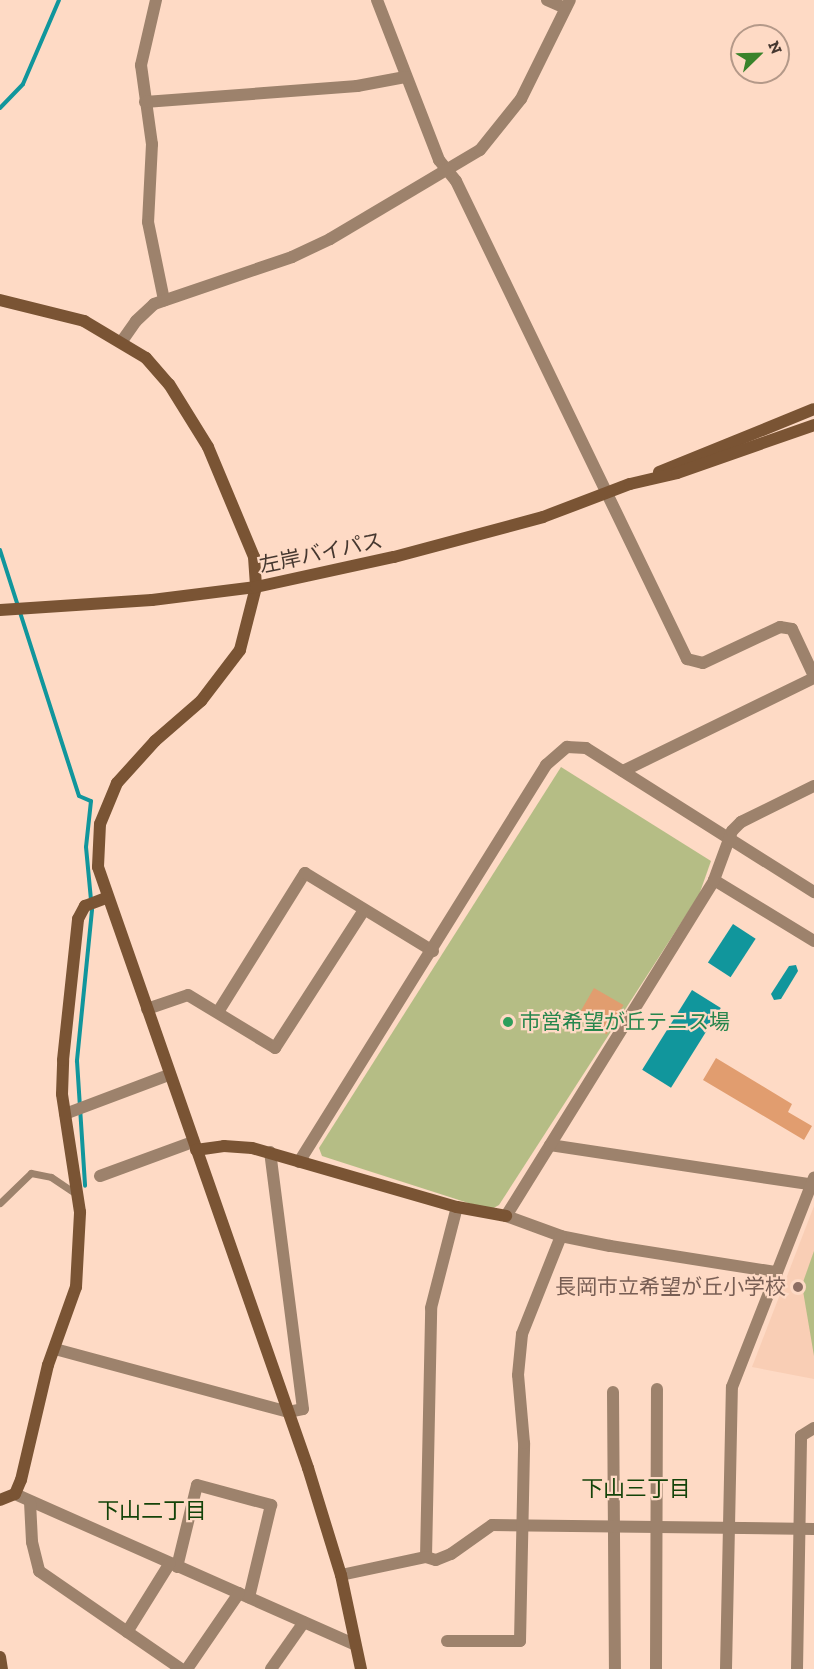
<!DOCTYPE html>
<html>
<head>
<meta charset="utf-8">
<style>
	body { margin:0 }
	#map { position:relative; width:814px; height:1669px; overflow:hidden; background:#fedac5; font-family:"Zilla Slab","Noto Sans JP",serif }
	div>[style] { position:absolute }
	.built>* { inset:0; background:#f9ceb5 }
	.green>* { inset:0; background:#b5bd85 }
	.water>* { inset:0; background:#11969c; transform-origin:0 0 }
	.stream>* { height:4px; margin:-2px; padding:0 2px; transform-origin:2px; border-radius:2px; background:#11969c }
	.building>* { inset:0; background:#e19d6f; transform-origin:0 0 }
	.lane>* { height:7px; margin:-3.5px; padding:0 3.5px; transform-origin:3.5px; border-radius:3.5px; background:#9d826c }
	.street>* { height:12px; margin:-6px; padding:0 6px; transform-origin:6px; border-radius:6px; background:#9d826c }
	.secondary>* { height:12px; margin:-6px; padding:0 6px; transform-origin:6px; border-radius:6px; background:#7a5434 }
	.dots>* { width:16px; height:16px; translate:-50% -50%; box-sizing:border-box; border:3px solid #fedac5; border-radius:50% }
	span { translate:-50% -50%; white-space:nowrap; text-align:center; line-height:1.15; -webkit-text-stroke:4.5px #fedac5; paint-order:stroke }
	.street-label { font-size:21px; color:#463830 }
	.leisure-label { font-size:21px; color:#27864d }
	.left { translate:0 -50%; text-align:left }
	.education-label { font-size:21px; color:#785e54 }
	.right { translate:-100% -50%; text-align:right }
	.neighbourhood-label { font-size:22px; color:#134309 }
	.north { position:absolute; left:730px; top:24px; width:60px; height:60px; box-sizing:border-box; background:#fedac5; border:2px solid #b49989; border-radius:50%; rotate:67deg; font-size:16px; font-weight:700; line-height:24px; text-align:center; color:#463830 }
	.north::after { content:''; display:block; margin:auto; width:21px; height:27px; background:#39832b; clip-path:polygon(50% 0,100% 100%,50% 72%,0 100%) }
</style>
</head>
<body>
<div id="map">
	<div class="built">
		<i style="clip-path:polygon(814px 1206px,814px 1379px,752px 1367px)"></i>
	</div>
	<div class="green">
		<i style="clip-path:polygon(561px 767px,711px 861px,699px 895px,499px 1205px,490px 1210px,322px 1156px,319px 1148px)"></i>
		<i style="clip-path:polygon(814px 1251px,814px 1356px,802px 1285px)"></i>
	</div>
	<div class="water">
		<i style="left:733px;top:924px;width:27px;height:46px;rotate:33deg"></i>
		<i style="clip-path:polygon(796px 965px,798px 971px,781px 999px,774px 1000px,771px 994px,789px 966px)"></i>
		<i style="left:692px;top:990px;width:34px;height:94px;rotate:32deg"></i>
	</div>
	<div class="stream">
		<i style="left:0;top:108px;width:33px;rotate:-46deg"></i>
		<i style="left:23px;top:84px;width:91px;rotate:-66.8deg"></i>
		<i style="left:0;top:550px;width:258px;rotate:72.2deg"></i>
		<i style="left:79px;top:796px;width:13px;rotate:23deg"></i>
		<i style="left:91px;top:801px;width:46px;rotate:96.2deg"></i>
		<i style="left:86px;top:847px;width:63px;rotate:84.6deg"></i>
		<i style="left:92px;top:910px;width:152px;rotate:95.7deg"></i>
		<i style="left:77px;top:1061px;width:125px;rotate:86.3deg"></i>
	</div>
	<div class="building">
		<i style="left:594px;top:988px;width:34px;height:34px;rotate:30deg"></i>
		<i style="clip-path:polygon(716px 1058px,792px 1104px,788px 1112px,812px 1126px,804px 1140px,703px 1080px)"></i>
	</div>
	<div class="lane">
		<i style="left:0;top:1203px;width:43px;rotate:-44.1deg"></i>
		<i style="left:31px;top:1173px;width:20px;rotate:11deg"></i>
		<i style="left:51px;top:1177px;width:32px;rotate:34deg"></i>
	</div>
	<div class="street">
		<i style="left:156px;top:0;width:67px;rotate:103deg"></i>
		<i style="left:141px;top:65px;width:80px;rotate:82.1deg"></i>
		<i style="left:152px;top:144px;width:78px;rotate:92.9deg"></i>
		<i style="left:148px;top:222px;width:80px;rotate:78.4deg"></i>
		<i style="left:377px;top:0;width:172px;rotate:68.8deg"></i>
		<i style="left:439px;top:160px;width:27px;rotate:51deg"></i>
		<i style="left:456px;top:181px;width:531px;rotate:64.21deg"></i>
		<i style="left:687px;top:659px;width:16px;rotate:14deg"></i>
		<i style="left:703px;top:663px;width:85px;rotate:-25.1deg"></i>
		<i style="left:780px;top:627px;width:12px;rotate:9deg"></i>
		<i style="left:792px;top:629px;width:52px;rotate:64.9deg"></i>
		<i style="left:547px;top:0;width:20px;rotate:24deg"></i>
		<i style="left:145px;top:102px;width:213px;rotate:-4.3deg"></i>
		<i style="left:357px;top:86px;width:49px;rotate:-10.6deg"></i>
		<i style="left:122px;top:341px;width:24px;rotate:-55deg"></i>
		<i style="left:136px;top:321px;width:25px;rotate:-43deg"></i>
		<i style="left:154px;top:304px;width:146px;rotate:-18.8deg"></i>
		<i style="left:292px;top:257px;width:42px;rotate:-25.3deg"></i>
		<i style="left:330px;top:239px;width:174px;rotate:-30.7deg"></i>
		<i style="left:480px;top:150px;width:65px;rotate:-51.2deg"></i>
		<i style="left:521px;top:99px;width:110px;rotate:-63.7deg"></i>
		<i style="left:623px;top:771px;width:212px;rotate:-26deg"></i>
		<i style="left:714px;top:880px;width:117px;rotate:31.4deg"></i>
		<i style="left:147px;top:1009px;width:43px;rotate:-18.9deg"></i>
		<i style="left:188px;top:995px;width:102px;rotate:31.3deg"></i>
		<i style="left:275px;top:1048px;width:164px;rotate:-57.2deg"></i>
		<i style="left:218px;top:1012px;width:164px;rotate:-58deg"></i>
		<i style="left:305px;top:873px;width:150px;rotate:31.4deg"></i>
		<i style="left:65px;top:1114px;width:111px;rotate:-20.6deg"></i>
		<i style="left:550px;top:1145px;width:267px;rotate:8.6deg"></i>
		<i style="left:299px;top:1162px;width:468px;rotate:-58.1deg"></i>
		<i style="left:546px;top:765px;width:28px;rotate:-41deg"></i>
		<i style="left:567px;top:747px;width:19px;rotate:3deg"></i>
		<i style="left:586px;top:748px;width:270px;rotate:32.3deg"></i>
		<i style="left:100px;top:1176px;width:99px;rotate:-20.1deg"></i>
		<i style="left:775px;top:1272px;width:167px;rotate:-171deg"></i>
		<i style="left:610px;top:1246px;width:50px;rotate:-168.5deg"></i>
		<i style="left:561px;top:1236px;width:59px;rotate:-160deg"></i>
		<i style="left:506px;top:1216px;width:395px;rotate:-58.2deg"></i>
		<i style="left:714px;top:880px;width:52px;rotate:-69.8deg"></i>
		<i style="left:732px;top:831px;width:13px;rotate:-45deg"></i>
		<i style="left:741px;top:822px;width:81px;rotate:-26.3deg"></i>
		<i style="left:55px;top:1349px;width:241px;rotate:15.1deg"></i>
		<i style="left:288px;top:1412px;width:15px;rotate:-11deg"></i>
		<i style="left:303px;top:1409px;width:259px;rotate:-97.3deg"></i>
		<i style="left:613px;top:1392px;width:277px;rotate:89.6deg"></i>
		<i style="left:15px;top:1494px;width:371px;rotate:23.9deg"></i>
		<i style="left:30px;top:1502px;width:40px;rotate:87.1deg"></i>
		<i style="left:32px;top:1542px;width:30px;rotate:76deg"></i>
		<i style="left:39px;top:1571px;width:173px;rotate:34.6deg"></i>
		<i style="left:426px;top:1557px;width:249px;rotate:-88.8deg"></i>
		<i style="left:431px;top:1308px;width:104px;rotate:-75.6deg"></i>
		<i style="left:177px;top:1567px;width:84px;rotate:-76.3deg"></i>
		<i style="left:197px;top:1485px;width:77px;rotate:15.1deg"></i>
		<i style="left:271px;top:1505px;width:95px;rotate:103.4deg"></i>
		<i style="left:341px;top:1575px;width:87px;rotate:-12deg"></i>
		<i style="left:426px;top:1557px;width:10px;rotate:17deg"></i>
		<i style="left:436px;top:1560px;width:16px;rotate:-22deg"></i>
		<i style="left:451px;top:1554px;width:50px;rotate:-35.3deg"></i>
		<i style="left:492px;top:1525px;width:322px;rotate:0.7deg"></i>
		<i style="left:127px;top:1632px;width:81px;rotate:-58.1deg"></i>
		<i style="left:447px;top:1641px;width:73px"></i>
		<i style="left:520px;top:1641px;width:198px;rotate:-88.8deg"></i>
		<i style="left:524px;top:1443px;width:68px;rotate:-95deg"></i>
		<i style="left:518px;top:1375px;width:41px;rotate:-84.4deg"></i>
		<i style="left:522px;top:1334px;width:105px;rotate:-68.3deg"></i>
		<i style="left:187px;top:1669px;width:92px;rotate:-55.6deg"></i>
		<i style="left:271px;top:1669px;width:57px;rotate:-54.9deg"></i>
		<i style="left:656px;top:1669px;width:280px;rotate:-89.8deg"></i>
		<i style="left:726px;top:1669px;width:282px;rotate:-88.8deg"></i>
		<i style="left:732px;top:1387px;width:225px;rotate:-68.6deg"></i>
		<i style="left:797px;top:1669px;width:233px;rotate:-89deg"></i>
		<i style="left:801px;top:1436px;width:15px;rotate:-32deg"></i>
	</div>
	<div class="secondary">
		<i style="left:0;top:300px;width:87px;rotate:14deg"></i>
		<i style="left:84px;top:321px;width:72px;rotate:30.8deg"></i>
		<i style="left:146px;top:358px;width:35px;rotate:49deg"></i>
		<i style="left:169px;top:384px;width:74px;rotate:58.2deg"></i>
		<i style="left:208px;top:447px;width:119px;rotate:67.3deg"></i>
		<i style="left:254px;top:557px;width:30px;rotate:86deg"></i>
		<i style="left:256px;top:587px;width:65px;rotate:104.3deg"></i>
		<i style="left:240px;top:650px;width:64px;rotate:127.4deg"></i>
		<i style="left:201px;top:701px;width:61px;rotate:139deg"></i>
		<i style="left:155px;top:741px;width:57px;rotate:132.1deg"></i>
		<i style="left:117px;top:783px;width:44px;rotate:112.5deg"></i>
		<i style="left:100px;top:824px;width:43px;rotate:92.7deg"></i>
		<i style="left:98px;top:867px;width:637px;rotate:70.74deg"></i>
		<i style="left:308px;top:1468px;width:112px;rotate:72.9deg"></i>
		<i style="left:341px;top:1575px;width:96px;rotate:78deg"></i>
		<i style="left:659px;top:472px;width:167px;rotate:-22.1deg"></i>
		<i style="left:0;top:610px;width:152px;rotate:-3.8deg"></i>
		<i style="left:152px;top:600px;width:105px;rotate:-7.1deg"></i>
		<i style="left:256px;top:587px;width:141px;rotate:-12.3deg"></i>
		<i style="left:394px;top:557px;width:154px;rotate:-15deg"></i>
		<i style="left:543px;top:517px;width:93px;rotate:-20.8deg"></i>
		<i style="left:630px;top:484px;width:48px;rotate:-13.2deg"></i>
		<i style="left:677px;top:473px;width:145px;rotate:-19.3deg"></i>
		<i style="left:196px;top:1150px;width:28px;rotate:-8deg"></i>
		<i style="left:224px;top:1146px;width:28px;rotate:4deg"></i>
		<i style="left:252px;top:1148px;width:213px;rotate:16.1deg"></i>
		<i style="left:457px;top:1207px;width:50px;rotate:10.4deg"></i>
		<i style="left:0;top:1500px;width:16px;rotate:-22deg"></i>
		<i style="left:15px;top:1494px;width:15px;rotate:-67deg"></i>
		<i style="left:21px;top:1480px;width:118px;rotate:-76.8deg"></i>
		<i style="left:48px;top:1365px;width:83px;rotate:-70.3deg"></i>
		<i style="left:76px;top:1287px;width:75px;rotate:-86.9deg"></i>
		<i style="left:80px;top:1212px;width:119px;rotate:-98.7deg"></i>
		<i style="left:62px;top:1094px;width:34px;rotate:-88deg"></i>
		<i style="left:63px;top:1060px;width:142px;rotate:-83.9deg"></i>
		<i style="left:78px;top:919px;width:15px;rotate:-62deg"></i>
		<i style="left:85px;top:906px;width:22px;rotate:-21deg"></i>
		<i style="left:0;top:1657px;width:12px;rotate:81deg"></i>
	</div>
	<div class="dots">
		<i style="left:508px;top:1022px;background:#2e9e5b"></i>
		<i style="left:798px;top:1287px;background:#8d6e63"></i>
	</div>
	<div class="street-label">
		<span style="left:321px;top:553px;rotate:-12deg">左岸バイパス</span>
	</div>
	<div class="leisure-label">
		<span class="left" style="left:520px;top:1022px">市営希望が丘テニス場</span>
	</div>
	<div class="education-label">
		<span class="right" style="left:786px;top:1287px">長岡市立希望が丘小学校</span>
	</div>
	<div class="neighbourhood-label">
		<span style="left:636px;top:1489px">下山三丁目</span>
		<span style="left:152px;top:1511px">下山二丁目</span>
	</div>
	<div class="north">N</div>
</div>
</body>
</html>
